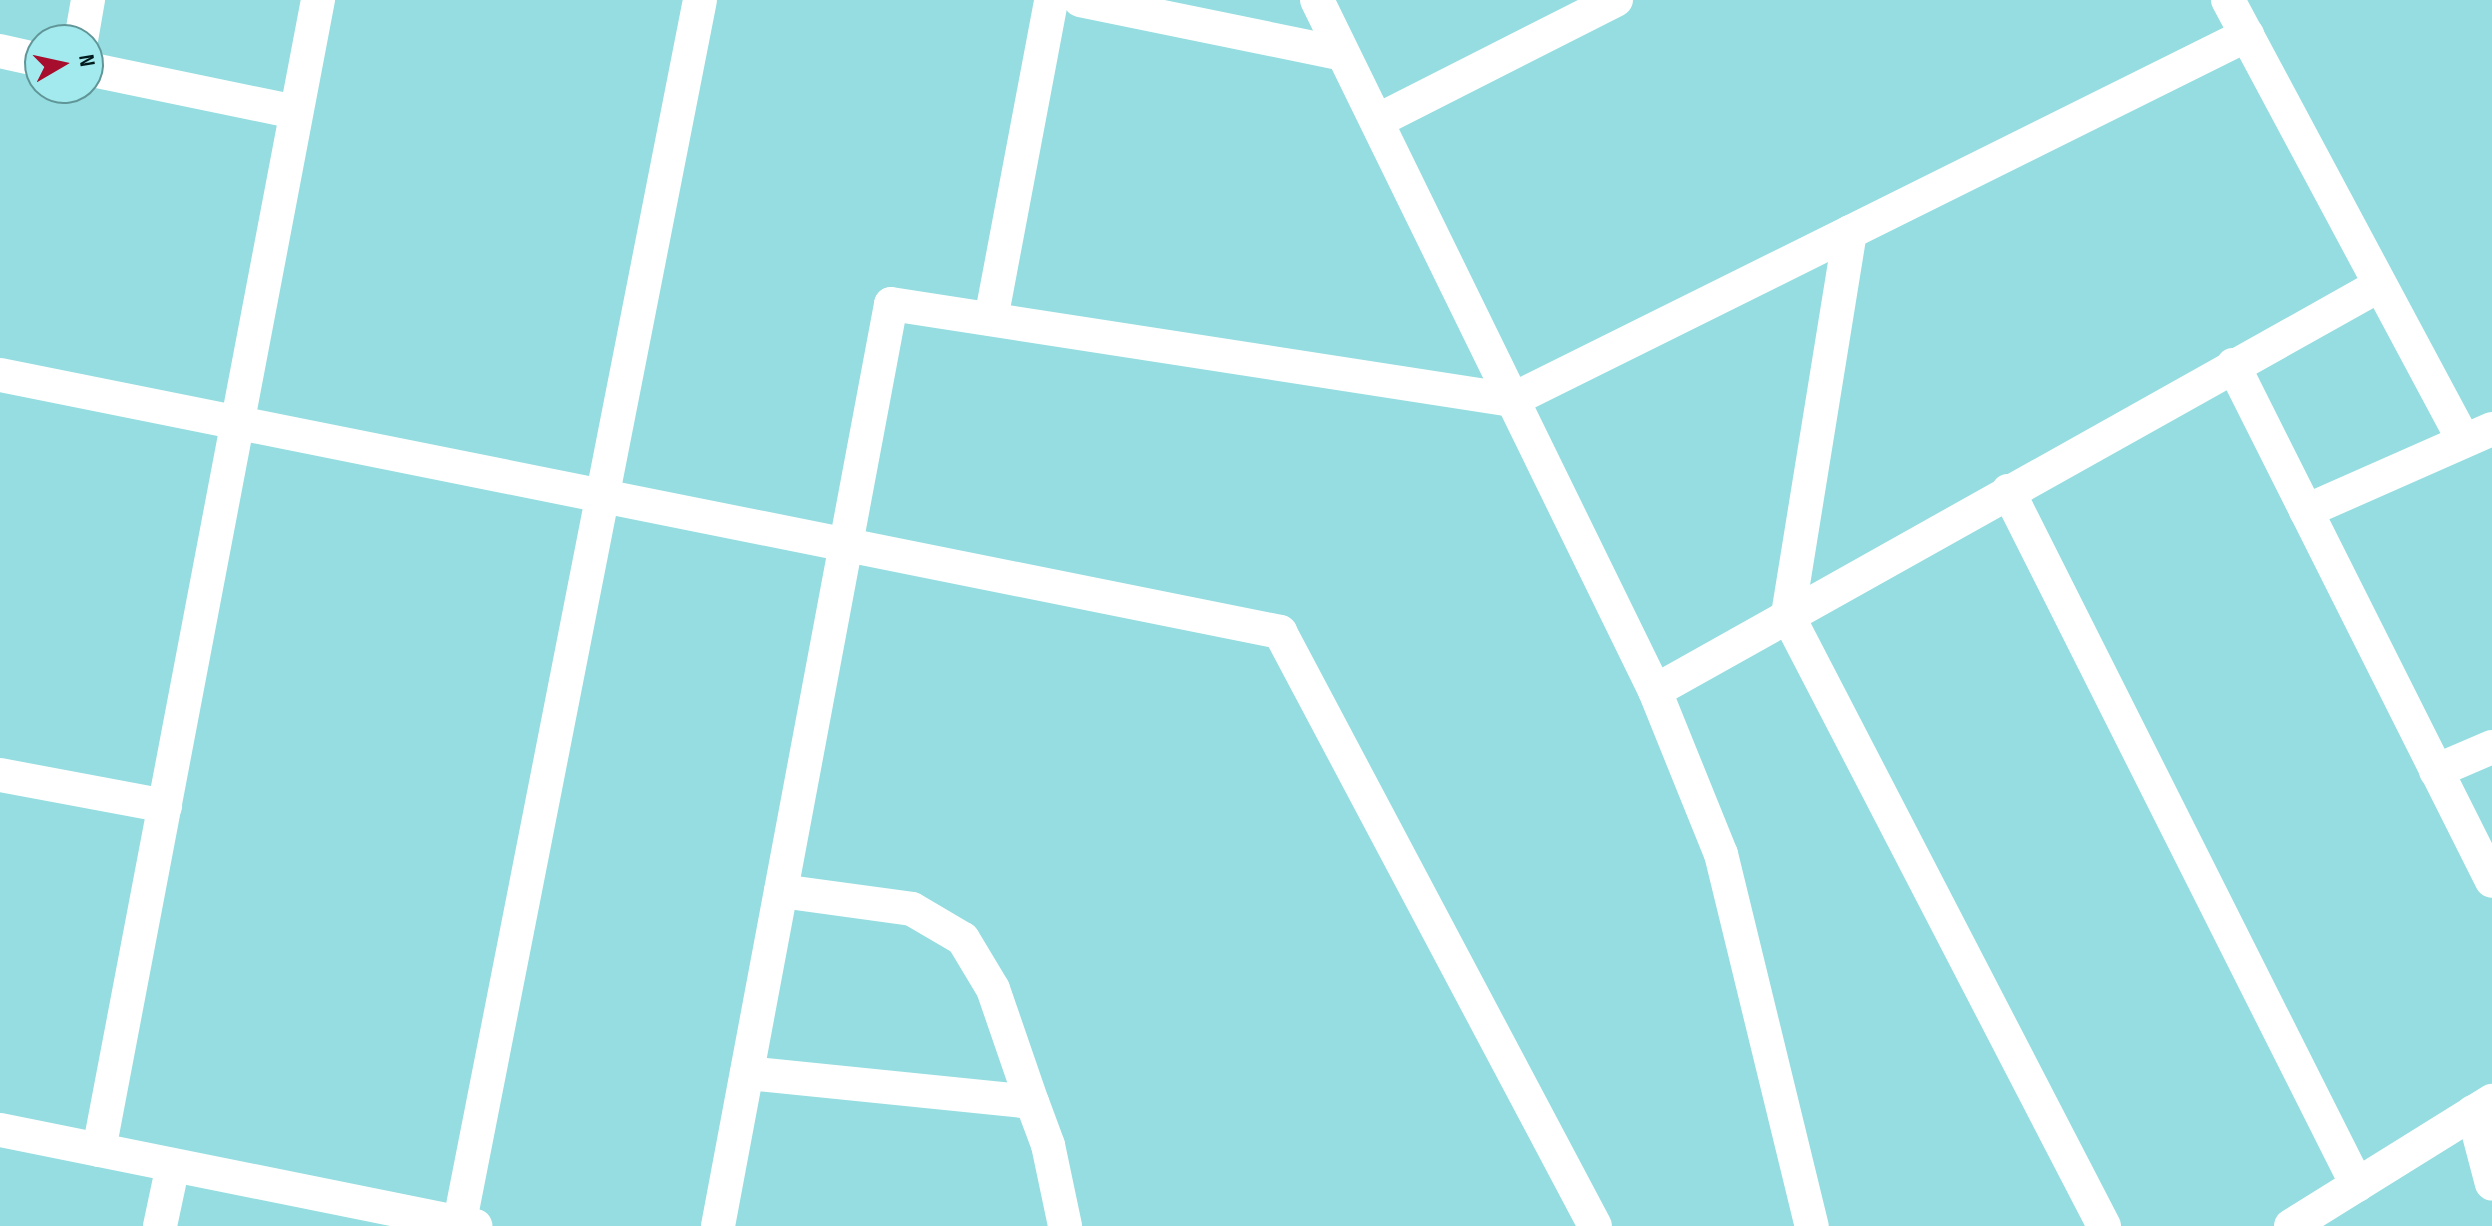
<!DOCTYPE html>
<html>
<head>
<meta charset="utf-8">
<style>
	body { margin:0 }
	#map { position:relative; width:2492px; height:1226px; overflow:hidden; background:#95dde0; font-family:"Sofia Sans Condensed",sans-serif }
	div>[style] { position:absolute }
	.street>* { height:34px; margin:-17px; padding:0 17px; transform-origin:17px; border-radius:17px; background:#fff }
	span { translate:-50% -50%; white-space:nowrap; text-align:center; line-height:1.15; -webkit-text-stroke:7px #a2eaed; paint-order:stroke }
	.north { position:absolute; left:24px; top:24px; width:80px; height:80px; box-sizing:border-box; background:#a2eaed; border:2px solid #619699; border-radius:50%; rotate:81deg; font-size:22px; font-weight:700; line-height:32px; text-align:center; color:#00191b }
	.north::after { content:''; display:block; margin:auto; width:28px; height:36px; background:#a70e2d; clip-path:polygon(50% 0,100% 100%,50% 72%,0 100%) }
</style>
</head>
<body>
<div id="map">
	<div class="street">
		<i style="left:1080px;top:0;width:268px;rotate:11.6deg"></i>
		<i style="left:1317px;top:0;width:769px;rotate:63.93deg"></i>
		<i style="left:1655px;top:691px;width:176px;rotate:68deg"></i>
		<i style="left:1721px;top:854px;width:383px;rotate:76.3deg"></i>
		<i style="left:2228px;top:0;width:500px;rotate:61.85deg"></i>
		<i style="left:81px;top:40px;width:41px;rotate:-80.1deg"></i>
		<i style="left:0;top:51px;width:41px;rotate:12.7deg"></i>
		<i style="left:88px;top:69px;width:212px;rotate:11.7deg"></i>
		<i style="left:1377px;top:121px;width:268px;rotate:-26.9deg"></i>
		<i style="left:1850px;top:232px;width:389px;rotate:99.2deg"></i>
		<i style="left:1788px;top:616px;width:687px;rotate:62.61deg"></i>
		<i style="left:991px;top:319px;width:325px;rotate:-79.3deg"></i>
		<i style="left:2233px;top:365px;width:577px;rotate:63.35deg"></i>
		<i style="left:0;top:375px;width:1306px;rotate:11.35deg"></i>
		<i style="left:1280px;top:632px;width:672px;rotate:62.06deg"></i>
		<i style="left:2008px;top:491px;width:777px;rotate:63.3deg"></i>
		<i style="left:2306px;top:511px;width:203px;rotate:-23.8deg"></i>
		<i style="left:1655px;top:691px;width:831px;rotate:-29.25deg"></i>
		<i style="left:2436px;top:771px;width:61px;rotate:-23.2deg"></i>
		<i style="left:0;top:775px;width:168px;rotate:10.6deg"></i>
		<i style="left:781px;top:891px;width:132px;rotate:7.8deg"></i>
		<i style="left:912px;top:909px;width:59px;rotate:30.5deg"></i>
		<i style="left:963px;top:939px;width:58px;rotate:59deg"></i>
		<i style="left:993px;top:989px;width:120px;rotate:71deg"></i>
		<i style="left:747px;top:1073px;width:286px;rotate:5.8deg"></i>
		<i style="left:1032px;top:1102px;width:46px;rotate:69.6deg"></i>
		<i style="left:1048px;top:1145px;width:83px;rotate:78.1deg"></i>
		<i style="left:2473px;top:1112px;width:74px;rotate:75.2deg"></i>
		<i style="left:0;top:1130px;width:485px;rotate:11.4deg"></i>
		<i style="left:99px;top:1150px;width:1171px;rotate:-79.22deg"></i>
		<i style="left:160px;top:1226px;width:62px;rotate:-78deg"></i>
		<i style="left:459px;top:1226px;width:1249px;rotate:-78.88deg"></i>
		<i style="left:718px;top:1226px;width:938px;rotate:-79.37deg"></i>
		<i style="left:891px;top:304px;width:628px;rotate:8.79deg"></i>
		<i style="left:1512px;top:400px;width:821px;rotate:-26.41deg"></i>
		<i style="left:2291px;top:1226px;width:237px;rotate:-31.9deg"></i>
	</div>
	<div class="north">N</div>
</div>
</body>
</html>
